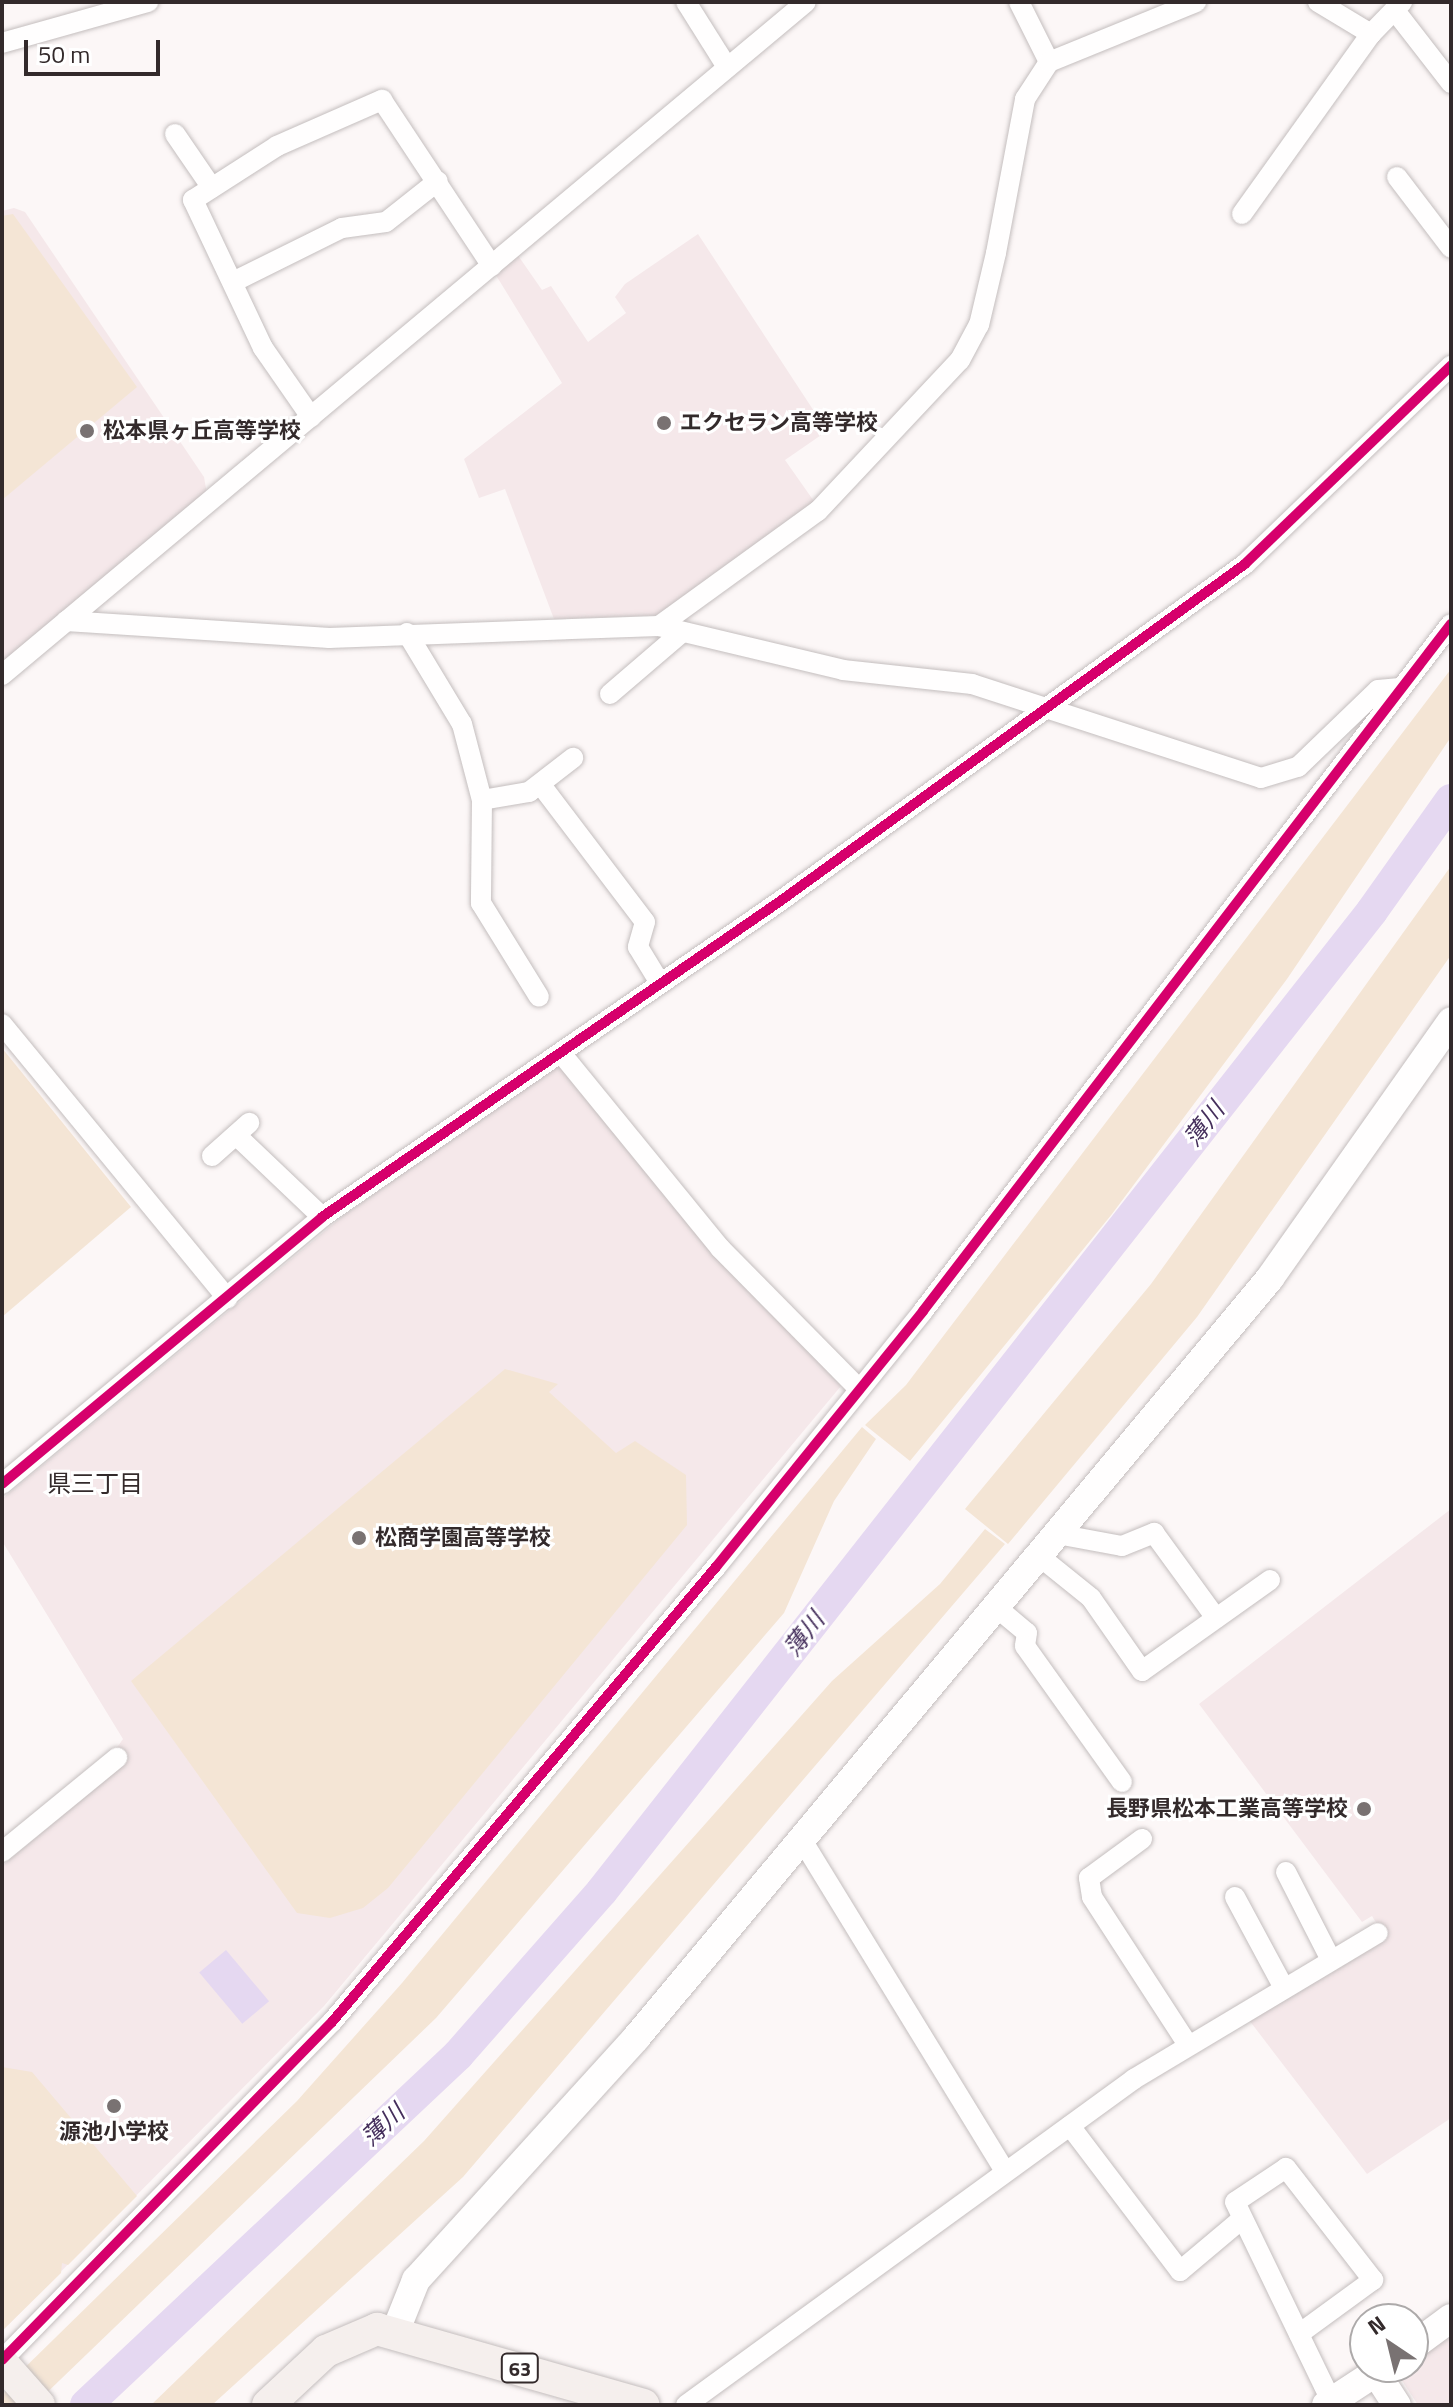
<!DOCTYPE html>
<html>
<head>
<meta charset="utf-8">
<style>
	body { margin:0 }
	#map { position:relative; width:1453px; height:2407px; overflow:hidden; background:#fcf7f7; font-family:"Titillium Web","Noto Sans JP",sans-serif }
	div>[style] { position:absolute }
	.built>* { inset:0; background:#f5e8ea }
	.green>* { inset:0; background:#f4e5d5 }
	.water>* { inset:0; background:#e5d8f1; transform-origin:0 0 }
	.river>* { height:32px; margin:-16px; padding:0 16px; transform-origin:16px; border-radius:16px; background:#e5d8f1 }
	.roads { filter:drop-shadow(0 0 2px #c4bebe) drop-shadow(0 0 2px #c4bebe) }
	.street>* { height:20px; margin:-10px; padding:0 10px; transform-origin:10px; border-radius:10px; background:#fffefe }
	.secondary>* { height:28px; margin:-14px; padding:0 14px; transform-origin:14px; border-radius:14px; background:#fffefe }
	.primary>* { height:32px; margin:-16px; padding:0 16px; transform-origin:16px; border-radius:16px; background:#f5efed }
	.cycleway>* { height:10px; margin:-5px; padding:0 5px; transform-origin:5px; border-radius:5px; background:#d6006c }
	.dots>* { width:22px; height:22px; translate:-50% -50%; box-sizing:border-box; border:4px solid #fff; border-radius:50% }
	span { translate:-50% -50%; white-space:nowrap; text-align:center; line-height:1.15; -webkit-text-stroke:6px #fff; paint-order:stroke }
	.shield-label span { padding:2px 6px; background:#fff; border:2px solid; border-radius:6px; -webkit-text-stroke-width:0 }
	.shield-label { font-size:20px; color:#332a2b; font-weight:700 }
	.poi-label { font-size:22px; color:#332a2b; font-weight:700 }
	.left { translate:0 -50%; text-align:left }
	.right { translate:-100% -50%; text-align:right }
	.water-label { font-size:24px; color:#452f5c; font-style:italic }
	.neighbourhood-label { font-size:24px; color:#332a2b }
	.frame { position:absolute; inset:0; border:4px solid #332a2b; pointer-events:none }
	.north { position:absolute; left:1349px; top:2303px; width:80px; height:80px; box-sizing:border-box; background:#fff; border:2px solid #adaaaa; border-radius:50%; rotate:325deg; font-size:22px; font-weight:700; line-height:32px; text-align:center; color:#332a2b }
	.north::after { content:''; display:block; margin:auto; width:28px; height:36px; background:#797272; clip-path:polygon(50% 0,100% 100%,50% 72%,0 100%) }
	.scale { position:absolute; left:24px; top:40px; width:136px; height:36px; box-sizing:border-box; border:4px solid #332a2b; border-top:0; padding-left:10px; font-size:24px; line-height:28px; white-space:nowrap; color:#332a2b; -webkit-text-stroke:6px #fff; paint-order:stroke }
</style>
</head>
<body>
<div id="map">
	<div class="built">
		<i style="clip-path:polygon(14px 208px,25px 212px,204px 477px,207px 494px,2px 664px,2px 211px)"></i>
		<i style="clip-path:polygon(698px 234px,827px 431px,785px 460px,818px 507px,665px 615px,554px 619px,505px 489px,479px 498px,464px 459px,562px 383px,494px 272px,517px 254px,542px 290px,551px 286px,588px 342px,626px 313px,615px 297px,625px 284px)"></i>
		<i style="clip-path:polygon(558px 1064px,841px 1386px,324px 2006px,2px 2331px,2px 1866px,127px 1762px,116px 1749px,123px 1739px,2px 1541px,2px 1499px,343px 1216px)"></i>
		<i style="clip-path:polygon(1451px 1509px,1451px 2118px,1367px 2174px,1249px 2020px,1386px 1939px,1372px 1916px,1362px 1922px,1199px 1704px)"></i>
		<i style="clip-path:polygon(1451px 2329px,1451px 2405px,1418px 2405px,1395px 2370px,1413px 2367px,1413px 2357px)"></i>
	</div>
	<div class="green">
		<i style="clip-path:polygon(13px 214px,137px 387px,2px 500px,2px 216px)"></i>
		<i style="clip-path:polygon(1451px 669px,1451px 737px,1287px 979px,1112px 1214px,910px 1461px,865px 1425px,906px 1385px)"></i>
		<i style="clip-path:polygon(1451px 866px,1451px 955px,1197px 1317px,1008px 1544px,965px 1509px,1151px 1284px)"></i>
		<i style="clip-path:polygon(2px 1048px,131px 1207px,2px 1317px)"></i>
		<i style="clip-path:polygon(505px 1369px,558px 1384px,549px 1392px,616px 1453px,635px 1441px,686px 1475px,687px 1525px,388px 1888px,363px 1908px,330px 1918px,297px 1913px,131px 1681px)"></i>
		<i style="clip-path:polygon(862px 1427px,876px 1439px,834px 1501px,784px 1613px,436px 2018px,34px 2405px,2px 2405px,6px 2386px,297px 2101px,402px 1983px)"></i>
		<i style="clip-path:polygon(985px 1529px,1005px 1544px,463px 2177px,212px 2405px,151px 2405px,424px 2141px,832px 1681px,940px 1584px)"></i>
		<i style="clip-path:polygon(2px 2067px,32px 2072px,137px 2196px,68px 2265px,62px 2263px,61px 2273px,2px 2331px)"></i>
	</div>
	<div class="water">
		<i style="left:226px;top:1950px;width:67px;height:35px;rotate:50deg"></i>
	</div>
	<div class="river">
		<i style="left:86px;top:2405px;width:511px;rotate:-43.25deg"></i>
		<i style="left:458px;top:2055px;width:218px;rotate:-48.7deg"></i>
		<i style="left:602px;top:1891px;width:1246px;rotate:-51.84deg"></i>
		<i style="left:1372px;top:911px;width:136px;rotate:-54.6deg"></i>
	</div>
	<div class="roads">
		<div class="street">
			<i style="left:686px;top:2px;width:77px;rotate:57.8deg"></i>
			<i style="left:1019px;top:2px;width:67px;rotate:63.4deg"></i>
			<i style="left:1318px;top:2px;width:62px;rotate:31.1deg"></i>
			<i style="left:1371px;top:34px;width:45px;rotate:-45.9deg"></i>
			<i style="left:1396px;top:12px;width:90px;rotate:52.2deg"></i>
			<i style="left:2px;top:43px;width:152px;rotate:-15.7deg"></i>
			<i style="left:175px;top:134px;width:65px;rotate:55.6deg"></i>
			<i style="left:1397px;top:177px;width:89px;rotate:52.7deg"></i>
			<i style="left:1242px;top:214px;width:221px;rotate:-54.4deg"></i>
			<i style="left:235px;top:281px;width:119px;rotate:-26.4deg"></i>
			<i style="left:342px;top:228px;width:44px;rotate:-7.8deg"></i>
			<i style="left:386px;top:222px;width:66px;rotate:-38.3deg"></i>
			<i style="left:311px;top:417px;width:84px;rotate:-124.8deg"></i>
			<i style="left:263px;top:348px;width:164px;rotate:-115.3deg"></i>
			<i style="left:193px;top:200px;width:100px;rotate:-32.7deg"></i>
			<i style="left:277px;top:146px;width:115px;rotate:-23.7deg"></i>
			<i style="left:382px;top:100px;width:199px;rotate:56.5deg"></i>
			<i style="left:66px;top:621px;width:264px;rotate:3.7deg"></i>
			<i style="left:329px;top:638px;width:330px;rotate:-2.1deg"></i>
			<i style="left:659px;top:626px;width:189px;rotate:13.4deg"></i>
			<i style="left:843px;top:670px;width:130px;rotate:6.2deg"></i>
			<i style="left:972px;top:684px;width:304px;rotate:18deg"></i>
			<i style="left:1261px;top:778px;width:39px;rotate:-17deg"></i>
			<i style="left:1298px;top:767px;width:111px;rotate:-43.9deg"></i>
			<i style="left:1378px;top:690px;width:22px;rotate:-5deg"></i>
			<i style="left:659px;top:626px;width:196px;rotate:-35.9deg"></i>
			<i style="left:818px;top:511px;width:207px;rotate:-46.8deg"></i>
			<i style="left:960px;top:360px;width:40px;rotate:-62deg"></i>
			<i style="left:979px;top:325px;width:74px;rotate:-76.7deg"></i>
			<i style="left:996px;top:253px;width:157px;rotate:-79.3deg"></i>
			<i style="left:1025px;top:99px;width:44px;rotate:-57deg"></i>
			<i style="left:1049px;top:62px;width:159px;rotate:-22.2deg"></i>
			<i style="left:407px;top:633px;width:106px;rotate:58.9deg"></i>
			<i style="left:462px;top:724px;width:79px;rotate:75.3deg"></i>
			<i style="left:482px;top:800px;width:48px;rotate:-9.7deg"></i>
			<i style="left:529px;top:792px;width:56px;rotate:-37.7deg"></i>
			<i style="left:2px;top:675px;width:1048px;rotate:-39.93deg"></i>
			<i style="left:610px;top:694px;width:92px;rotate:-40.6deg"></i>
			<i style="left:541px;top:785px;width:172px;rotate:52.8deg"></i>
			<i style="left:645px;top:922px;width:26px;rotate:106deg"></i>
			<i style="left:638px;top:947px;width:42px;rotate:58.6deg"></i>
			<i style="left:482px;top:800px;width:103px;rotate:90.6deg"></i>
			<i style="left:481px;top:903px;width:110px;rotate:58.3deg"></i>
			<i style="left:2px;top:1024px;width:355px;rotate:50.6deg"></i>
			<i style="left:561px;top:1053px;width:252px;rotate:50.8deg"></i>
			<i style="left:720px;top:1248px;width:197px;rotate:45.4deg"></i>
			<i style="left:236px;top:1135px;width:119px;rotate:43.6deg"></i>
			<i style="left:212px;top:1156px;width:50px;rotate:-41.7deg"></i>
			<i style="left:2px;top:1484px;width:417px;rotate:-39.8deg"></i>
			<i style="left:322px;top:1217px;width:555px;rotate:-34.58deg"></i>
			<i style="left:779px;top:902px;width:576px;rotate:-35.95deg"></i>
			<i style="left:1245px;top:564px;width:286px;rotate:-43.9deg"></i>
			<i style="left:1057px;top:1534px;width:66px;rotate:10.5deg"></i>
			<i style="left:1122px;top:1546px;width:35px;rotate:-22deg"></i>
			<i style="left:1154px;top:1533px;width:105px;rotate:53.9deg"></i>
			<i style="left:1039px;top:1556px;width:67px;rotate:38.9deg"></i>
			<i style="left:1091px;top:1598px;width:89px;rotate:55.1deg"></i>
			<i style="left:1142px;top:1671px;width:157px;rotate:-35.4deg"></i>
			<i style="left:996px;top:1607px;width:40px;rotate:40deg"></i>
			<i style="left:1027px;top:1633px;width:13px;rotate:99deg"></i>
			<i style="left:1025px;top:1646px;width:167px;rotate:54.5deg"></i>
			<i style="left:1142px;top:1839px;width:66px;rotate:143.7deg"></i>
			<i style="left:1089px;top:1878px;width:19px;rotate:81deg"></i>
			<i style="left:1092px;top:1897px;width:176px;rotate:57deg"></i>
			<i style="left:802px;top:1840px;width:388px;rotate:58.5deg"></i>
			<i style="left:2px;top:1852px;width:149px;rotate:-39.3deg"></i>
			<i style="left:1286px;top:1872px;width:99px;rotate:62.9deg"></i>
			<i style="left:1235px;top:1897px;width:103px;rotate:61.7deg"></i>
			<i style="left:1070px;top:2126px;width:182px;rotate:52.8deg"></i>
			<i style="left:1180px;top:2271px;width:81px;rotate:-40deg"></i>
			<i style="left:1299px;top:2334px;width:92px;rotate:-36.1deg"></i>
			<i style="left:1373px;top:2280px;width:142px;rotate:-127.8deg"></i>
			<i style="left:1286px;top:2168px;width:61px;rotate:146.3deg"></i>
			<i style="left:1235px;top:2202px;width:221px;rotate:64.2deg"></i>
			<i style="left:2px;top:2360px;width:472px;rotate:-45.7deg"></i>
			<i style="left:332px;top:2022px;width:595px;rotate:-49.84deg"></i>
			<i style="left:716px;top:1567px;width:329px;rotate:-51deg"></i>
			<i style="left:923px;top:1311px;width:866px;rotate:-52.46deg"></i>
			<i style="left:686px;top:2405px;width:554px;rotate:-36.04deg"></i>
			<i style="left:1134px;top:2079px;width:284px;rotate:-30.9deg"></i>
		</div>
		<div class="secondary">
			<i style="left:396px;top:2330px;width:54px;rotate:-68.2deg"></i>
			<i style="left:416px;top:2280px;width:327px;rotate:-47.7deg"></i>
			<i style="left:636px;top:2038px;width:990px;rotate:-50.16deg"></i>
			<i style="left:1270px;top:1278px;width:314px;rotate:-54.8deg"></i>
			<i style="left:1413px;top:2346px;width:47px;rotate:-36.4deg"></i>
			<i style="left:1376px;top:2373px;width:38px;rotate:57deg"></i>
			<i style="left:1326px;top:2405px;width:69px;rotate:-33.2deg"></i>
		</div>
		<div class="primary">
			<i style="left:2px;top:2363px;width:56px;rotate:48.6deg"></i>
			<i style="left:268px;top:2405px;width:79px;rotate:-43deg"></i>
			<i style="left:326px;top:2351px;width:56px;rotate:-23.3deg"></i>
			<i style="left:377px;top:2329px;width:277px;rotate:15.9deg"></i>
		</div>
	</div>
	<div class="cycleway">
		<i style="left:2px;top:1484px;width:417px;rotate:-39.8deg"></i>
		<i style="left:322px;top:1217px;width:555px;rotate:-34.58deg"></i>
		<i style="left:779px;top:902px;width:576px;rotate:-35.95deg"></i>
		<i style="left:1245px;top:564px;width:286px;rotate:-43.9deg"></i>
		<i style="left:2px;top:2360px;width:472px;rotate:-45.7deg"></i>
		<i style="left:332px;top:2022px;width:595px;rotate:-49.84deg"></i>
		<i style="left:716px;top:1567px;width:329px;rotate:-51deg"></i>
		<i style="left:923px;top:1311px;width:866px;rotate:-52.46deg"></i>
	</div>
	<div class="dots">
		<i style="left:664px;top:423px;background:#797272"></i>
		<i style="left:87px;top:431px;background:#797272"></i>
		<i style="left:359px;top:1538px;background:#797272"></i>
		<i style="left:1364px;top:1809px;background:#797272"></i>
		<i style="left:114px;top:2106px;background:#797272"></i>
	</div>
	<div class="shield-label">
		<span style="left:520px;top:2368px">63</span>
	</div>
	<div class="poi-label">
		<span class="left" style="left:680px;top:423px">エクセラン高等学校</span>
		<span class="left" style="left:103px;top:431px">松本県ヶ丘高等学校</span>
		<span class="left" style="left:375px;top:1538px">松商学園高等学校</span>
		<span class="right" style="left:1348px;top:1809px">長野県松本工業高等学校</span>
		<span style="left:114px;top:2132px">源池小学校</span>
	</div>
	<div class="water-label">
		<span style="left:1204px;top:1124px;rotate:-52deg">薄川</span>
		<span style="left:804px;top:1634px;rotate:-52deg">薄川</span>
		<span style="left:383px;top:2125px;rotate:-43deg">薄川</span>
	</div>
	<div class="neighbourhood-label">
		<span style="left:95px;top:1484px">県三丁目</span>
	</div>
	<div class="frame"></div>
	<div class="north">N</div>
	<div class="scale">50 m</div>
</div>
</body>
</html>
